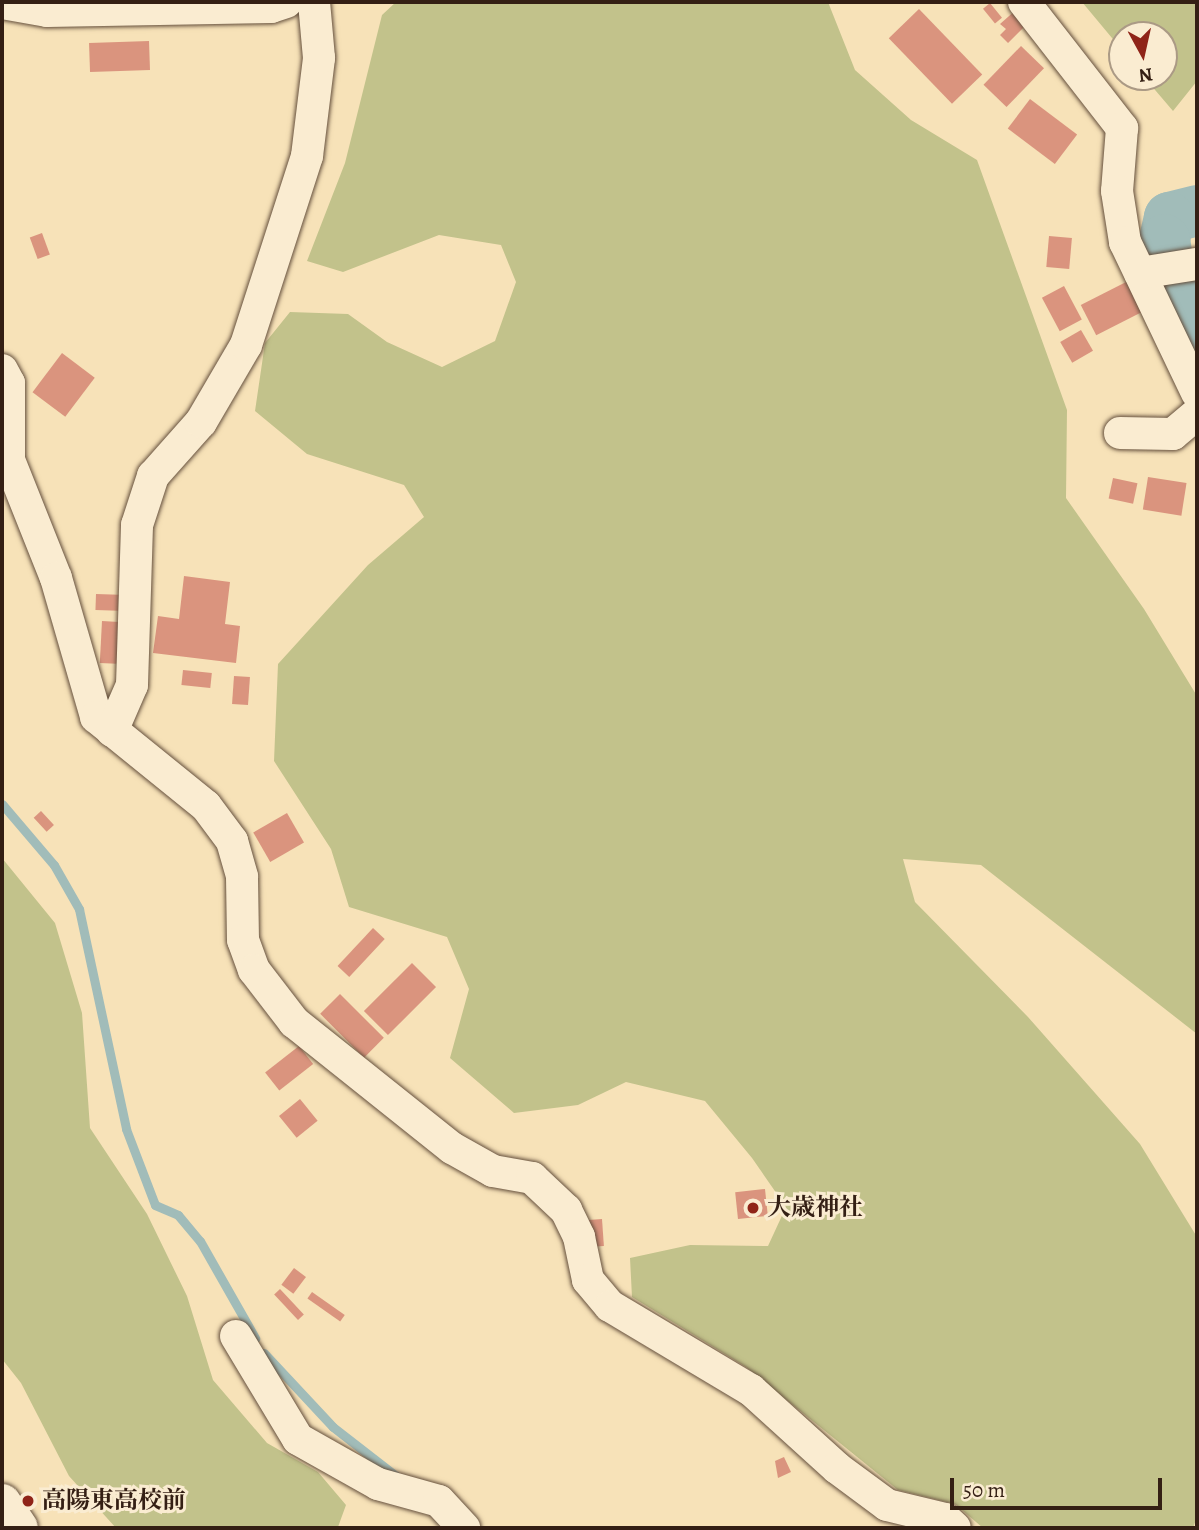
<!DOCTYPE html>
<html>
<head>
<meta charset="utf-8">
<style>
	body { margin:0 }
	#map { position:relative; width:1199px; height:1530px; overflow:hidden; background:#f7e2b8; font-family:Alegreya,"Noto Serif JP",serif }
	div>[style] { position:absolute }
	.green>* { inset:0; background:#c2c28b }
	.stream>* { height:9px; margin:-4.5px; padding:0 4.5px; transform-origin:4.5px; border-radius:4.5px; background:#a1bcb9 }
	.river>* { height:51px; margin:-25.5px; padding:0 25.5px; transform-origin:25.5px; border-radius:25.5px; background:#a1bcb9 }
	.building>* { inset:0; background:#da947e; transform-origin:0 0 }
	.roads { filter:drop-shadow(0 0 2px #65503d) drop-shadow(0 0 2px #65503d) }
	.street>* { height:32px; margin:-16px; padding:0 16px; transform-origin:16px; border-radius:16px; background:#faecd1 }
	.secondary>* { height:38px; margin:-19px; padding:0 19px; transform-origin:19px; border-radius:19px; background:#faecd1 }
	.dots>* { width:19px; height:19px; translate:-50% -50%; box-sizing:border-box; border:4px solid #faecd1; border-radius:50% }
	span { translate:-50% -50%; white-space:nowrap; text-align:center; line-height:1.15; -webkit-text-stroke:6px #faecd1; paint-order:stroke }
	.poi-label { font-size:24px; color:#341f14; font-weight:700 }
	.left { translate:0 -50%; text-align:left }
	.frame { position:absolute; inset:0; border:4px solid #341f14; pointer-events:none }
	.north { position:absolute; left:1108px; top:21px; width:70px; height:70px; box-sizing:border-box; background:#faecd1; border:2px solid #ab9a85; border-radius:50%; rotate:172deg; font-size:19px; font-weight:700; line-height:28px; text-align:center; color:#341f14 }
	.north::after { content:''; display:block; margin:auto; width:24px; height:32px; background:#8f2418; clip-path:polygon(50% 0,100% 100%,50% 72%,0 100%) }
	.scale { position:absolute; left:950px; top:1478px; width:212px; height:32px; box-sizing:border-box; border:4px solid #341f14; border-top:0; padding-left:9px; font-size:21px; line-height:24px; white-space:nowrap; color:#341f14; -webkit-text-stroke:5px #faecd1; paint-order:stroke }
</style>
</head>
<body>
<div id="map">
	<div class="green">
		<i style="clip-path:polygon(396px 2px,828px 2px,855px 70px,911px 120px,977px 160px,1067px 410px,1066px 498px,1144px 609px,1197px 696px,1197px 1034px,981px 865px,903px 859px,915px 902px,1028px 1017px,1140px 1144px,1197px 1237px,1197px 1517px,1193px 1528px,983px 1528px,955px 1504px,898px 1490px,746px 1367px,632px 1297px,630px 1258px,690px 1245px,768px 1246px,786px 1207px,752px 1158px,705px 1101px,626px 1082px,578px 1105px,514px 1113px,450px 1058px,469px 989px,447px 937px,349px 907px,331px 849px,274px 761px,278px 664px,368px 565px,424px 517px,404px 485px,307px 454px,255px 411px,265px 343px,290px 312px,348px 314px,387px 342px,442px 367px,495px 341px,516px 282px,501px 245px,439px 235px,343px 272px,307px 261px,345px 163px,382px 15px)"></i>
		<i style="clip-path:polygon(1082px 2px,1197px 2px,1197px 81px,1173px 111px,1144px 77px,1164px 77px,1164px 35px,1122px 35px,1122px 50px)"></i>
		<i style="clip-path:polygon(2px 858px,55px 923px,82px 1013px,90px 1128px,147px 1214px,187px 1296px,213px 1380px,267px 1443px,318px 1472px,346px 1505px,338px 1527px,116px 1528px,69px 1476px,21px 1383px,2px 1359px)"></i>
	</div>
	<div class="stream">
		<i style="left:2px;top:804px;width:80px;rotate:49.6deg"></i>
		<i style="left:54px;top:865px;width:51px;rotate:60.4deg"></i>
		<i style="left:79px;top:909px;width:225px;rotate:77.9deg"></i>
		<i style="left:126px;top:1129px;width:81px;rotate:69.1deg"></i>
		<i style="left:155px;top:1205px;width:25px;rotate:23deg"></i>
		<i style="left:178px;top:1215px;width:34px;rotate:50deg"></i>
		<i style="left:200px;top:1241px;width:112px;rotate:60.4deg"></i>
		<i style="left:264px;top:1353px;width:101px;rotate:47deg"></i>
		<i style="left:333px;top:1427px;width:80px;rotate:37.9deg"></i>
	</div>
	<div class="river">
		<i style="left:1197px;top:210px;width:29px;rotate:166deg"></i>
		<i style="left:1169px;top:217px;width:23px;rotate:103deg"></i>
		<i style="left:1164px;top:239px;width:46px;rotate:81.2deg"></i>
		<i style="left:1171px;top:284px;width:49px;rotate:57.6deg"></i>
	</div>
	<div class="building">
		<i style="left:990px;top:3px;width:19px;height:9px;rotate:51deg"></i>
		<i style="left:919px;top:9px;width:91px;height:42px;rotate:46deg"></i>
		<i style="clip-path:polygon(1017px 9px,1028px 23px,1008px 43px,1000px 35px,1006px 29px,1000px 24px)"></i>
		<i style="left:149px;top:41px;width:29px;height:60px;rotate:88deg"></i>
		<i style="left:1021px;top:46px;width:32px;height:54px;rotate:44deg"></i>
		<i style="left:1030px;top:99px;width:59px;height:37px;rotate:37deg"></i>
		<i style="left:42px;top:233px;width:23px;height:13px;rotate:70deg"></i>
		<i style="left:1049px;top:236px;width:23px;height:31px;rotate:5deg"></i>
		<i style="left:1128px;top:281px;width:34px;height:53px;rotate:63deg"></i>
		<i style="left:1064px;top:286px;width:38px;height:25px;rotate:62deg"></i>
		<i style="left:1081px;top:330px;width:24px;height:24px;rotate:60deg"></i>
		<i style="left:62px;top:353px;width:41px;height:49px;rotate:37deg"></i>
		<i style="left:1148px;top:477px;width:39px;height:33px;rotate:9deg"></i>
		<i style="left:1113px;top:478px;width:25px;height:21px;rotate:12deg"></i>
		<i style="clip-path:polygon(184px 576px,230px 582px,225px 624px,240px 626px,236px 663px,153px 653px,158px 616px,179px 619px)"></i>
		<i style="left:96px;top:594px;width:23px;height:16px;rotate:2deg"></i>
		<i style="left:102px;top:621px;width:17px;height:42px;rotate:3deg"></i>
		<i style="left:183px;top:670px;width:29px;height:15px;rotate:6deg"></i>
		<i style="left:234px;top:676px;width:16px;height:28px;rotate:4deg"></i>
		<i style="left:41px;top:811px;width:19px;height:10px;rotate:47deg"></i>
		<i style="left:287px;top:813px;width:34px;height:39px;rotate:60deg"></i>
		<i style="left:373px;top:928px;width:16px;height:52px;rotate:43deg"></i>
		<i style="left:412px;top:963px;width:34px;height:68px;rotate:45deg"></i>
		<i style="left:340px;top:994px;width:62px;height:28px;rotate:45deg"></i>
		<i style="left:299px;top:1046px;width:23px;height:43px;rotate:52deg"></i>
		<i style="left:300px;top:1099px;width:28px;height:27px;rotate:51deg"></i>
		<i style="left:765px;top:1189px;width:27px;height:30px;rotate:84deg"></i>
		<i style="left:602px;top:1219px;width:27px;height:17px;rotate:86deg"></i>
		<i style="left:294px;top:1268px;width:15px;height:21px;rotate:37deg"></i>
		<i style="left:280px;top:1289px;width:35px;height:8px;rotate:47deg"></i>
		<i style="left:312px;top:1292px;width:40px;height:8px;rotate:35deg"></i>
		<i style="clip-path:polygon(784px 1457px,791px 1472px,778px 1478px,775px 1461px)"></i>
	</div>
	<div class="roads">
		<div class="street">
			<i style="left:1024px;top:2px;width:160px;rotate:52.1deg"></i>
			<i style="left:1122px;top:128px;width:63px;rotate:94.5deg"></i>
			<i style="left:1117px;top:191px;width:52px;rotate:81.1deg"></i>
			<i style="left:1125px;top:242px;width:167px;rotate:64.5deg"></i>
			<i style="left:2px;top:3px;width:46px;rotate:10.1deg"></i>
			<i style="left:47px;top:11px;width:224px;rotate:-1deg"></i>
			<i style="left:271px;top:7px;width:16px;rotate:-18deg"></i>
			<i style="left:1140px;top:273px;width:58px;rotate:-9deg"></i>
			<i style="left:2px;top:370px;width:15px;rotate:62deg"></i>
			<i style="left:9px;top:383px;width:77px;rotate:90deg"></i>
			<i style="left:9px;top:460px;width:127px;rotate:68.3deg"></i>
			<i style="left:56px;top:578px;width:145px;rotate:73.9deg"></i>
			<i style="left:96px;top:717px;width:141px;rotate:39deg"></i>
			<i style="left:206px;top:806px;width:44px;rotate:53.4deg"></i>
			<i style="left:232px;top:841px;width:37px;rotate:74deg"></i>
			<i style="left:242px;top:877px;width:63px;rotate:89.1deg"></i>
			<i style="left:243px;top:940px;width:32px;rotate:70deg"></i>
			<i style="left:254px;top:970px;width:66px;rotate:52.4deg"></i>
			<i style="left:294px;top:1022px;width:202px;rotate:38.6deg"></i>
			<i style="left:452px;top:1148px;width:47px;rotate:29.3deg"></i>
			<i style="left:493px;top:1171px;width:40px;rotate:10deg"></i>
			<i style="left:532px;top:1178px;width:47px;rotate:43.3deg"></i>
			<i style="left:566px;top:1210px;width:30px;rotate:64deg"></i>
			<i style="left:579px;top:1237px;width:44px;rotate:78.2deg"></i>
			<i style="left:588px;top:1280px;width:34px;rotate:50deg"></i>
			<i style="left:610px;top:1306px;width:164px;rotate:30.8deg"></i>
			<i style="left:751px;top:1390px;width:116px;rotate:42.2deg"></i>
			<i style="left:837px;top:1468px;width:62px;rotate:36.5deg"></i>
			<i style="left:887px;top:1505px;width:60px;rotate:13.6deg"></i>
			<i style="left:945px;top:1519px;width:13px;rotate:42deg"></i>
			<i style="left:1120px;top:433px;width:53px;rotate:1.1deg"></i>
			<i style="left:1173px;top:434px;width:31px;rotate:-40deg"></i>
			<i style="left:112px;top:731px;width:50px;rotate:-66.5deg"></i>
			<i style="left:132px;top:685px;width:160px;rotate:-88.2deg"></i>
			<i style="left:137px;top:525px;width:52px;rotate:-71.9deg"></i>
			<i style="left:153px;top:476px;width:72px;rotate:-48.4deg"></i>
			<i style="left:201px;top:422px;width:89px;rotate:-59.7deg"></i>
			<i style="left:246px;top:345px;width:199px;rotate:-72.1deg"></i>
			<i style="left:307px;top:156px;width:99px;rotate:-83deg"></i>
			<i style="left:319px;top:58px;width:56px;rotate:-95.1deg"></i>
			<i style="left:236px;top:1336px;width:120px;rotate:59deg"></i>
			<i style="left:298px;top:1439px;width:92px;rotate:29.4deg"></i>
			<i style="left:378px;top:1484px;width:63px;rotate:15.6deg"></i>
			<i style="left:439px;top:1501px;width:37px;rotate:47deg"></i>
		</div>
		<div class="secondary">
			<i style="left:2px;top:1503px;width:30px;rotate:56deg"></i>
		</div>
	</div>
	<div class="dots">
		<i style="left:753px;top:1208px;background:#8f2418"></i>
		<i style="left:28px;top:1501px;background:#8f2418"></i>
	</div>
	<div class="poi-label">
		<span class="left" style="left:767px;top:1208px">大歳神社</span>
		<span class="left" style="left:42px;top:1501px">高陽東高校前</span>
	</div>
	<div class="frame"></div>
	<div class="north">N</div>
	<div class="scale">50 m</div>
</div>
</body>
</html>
